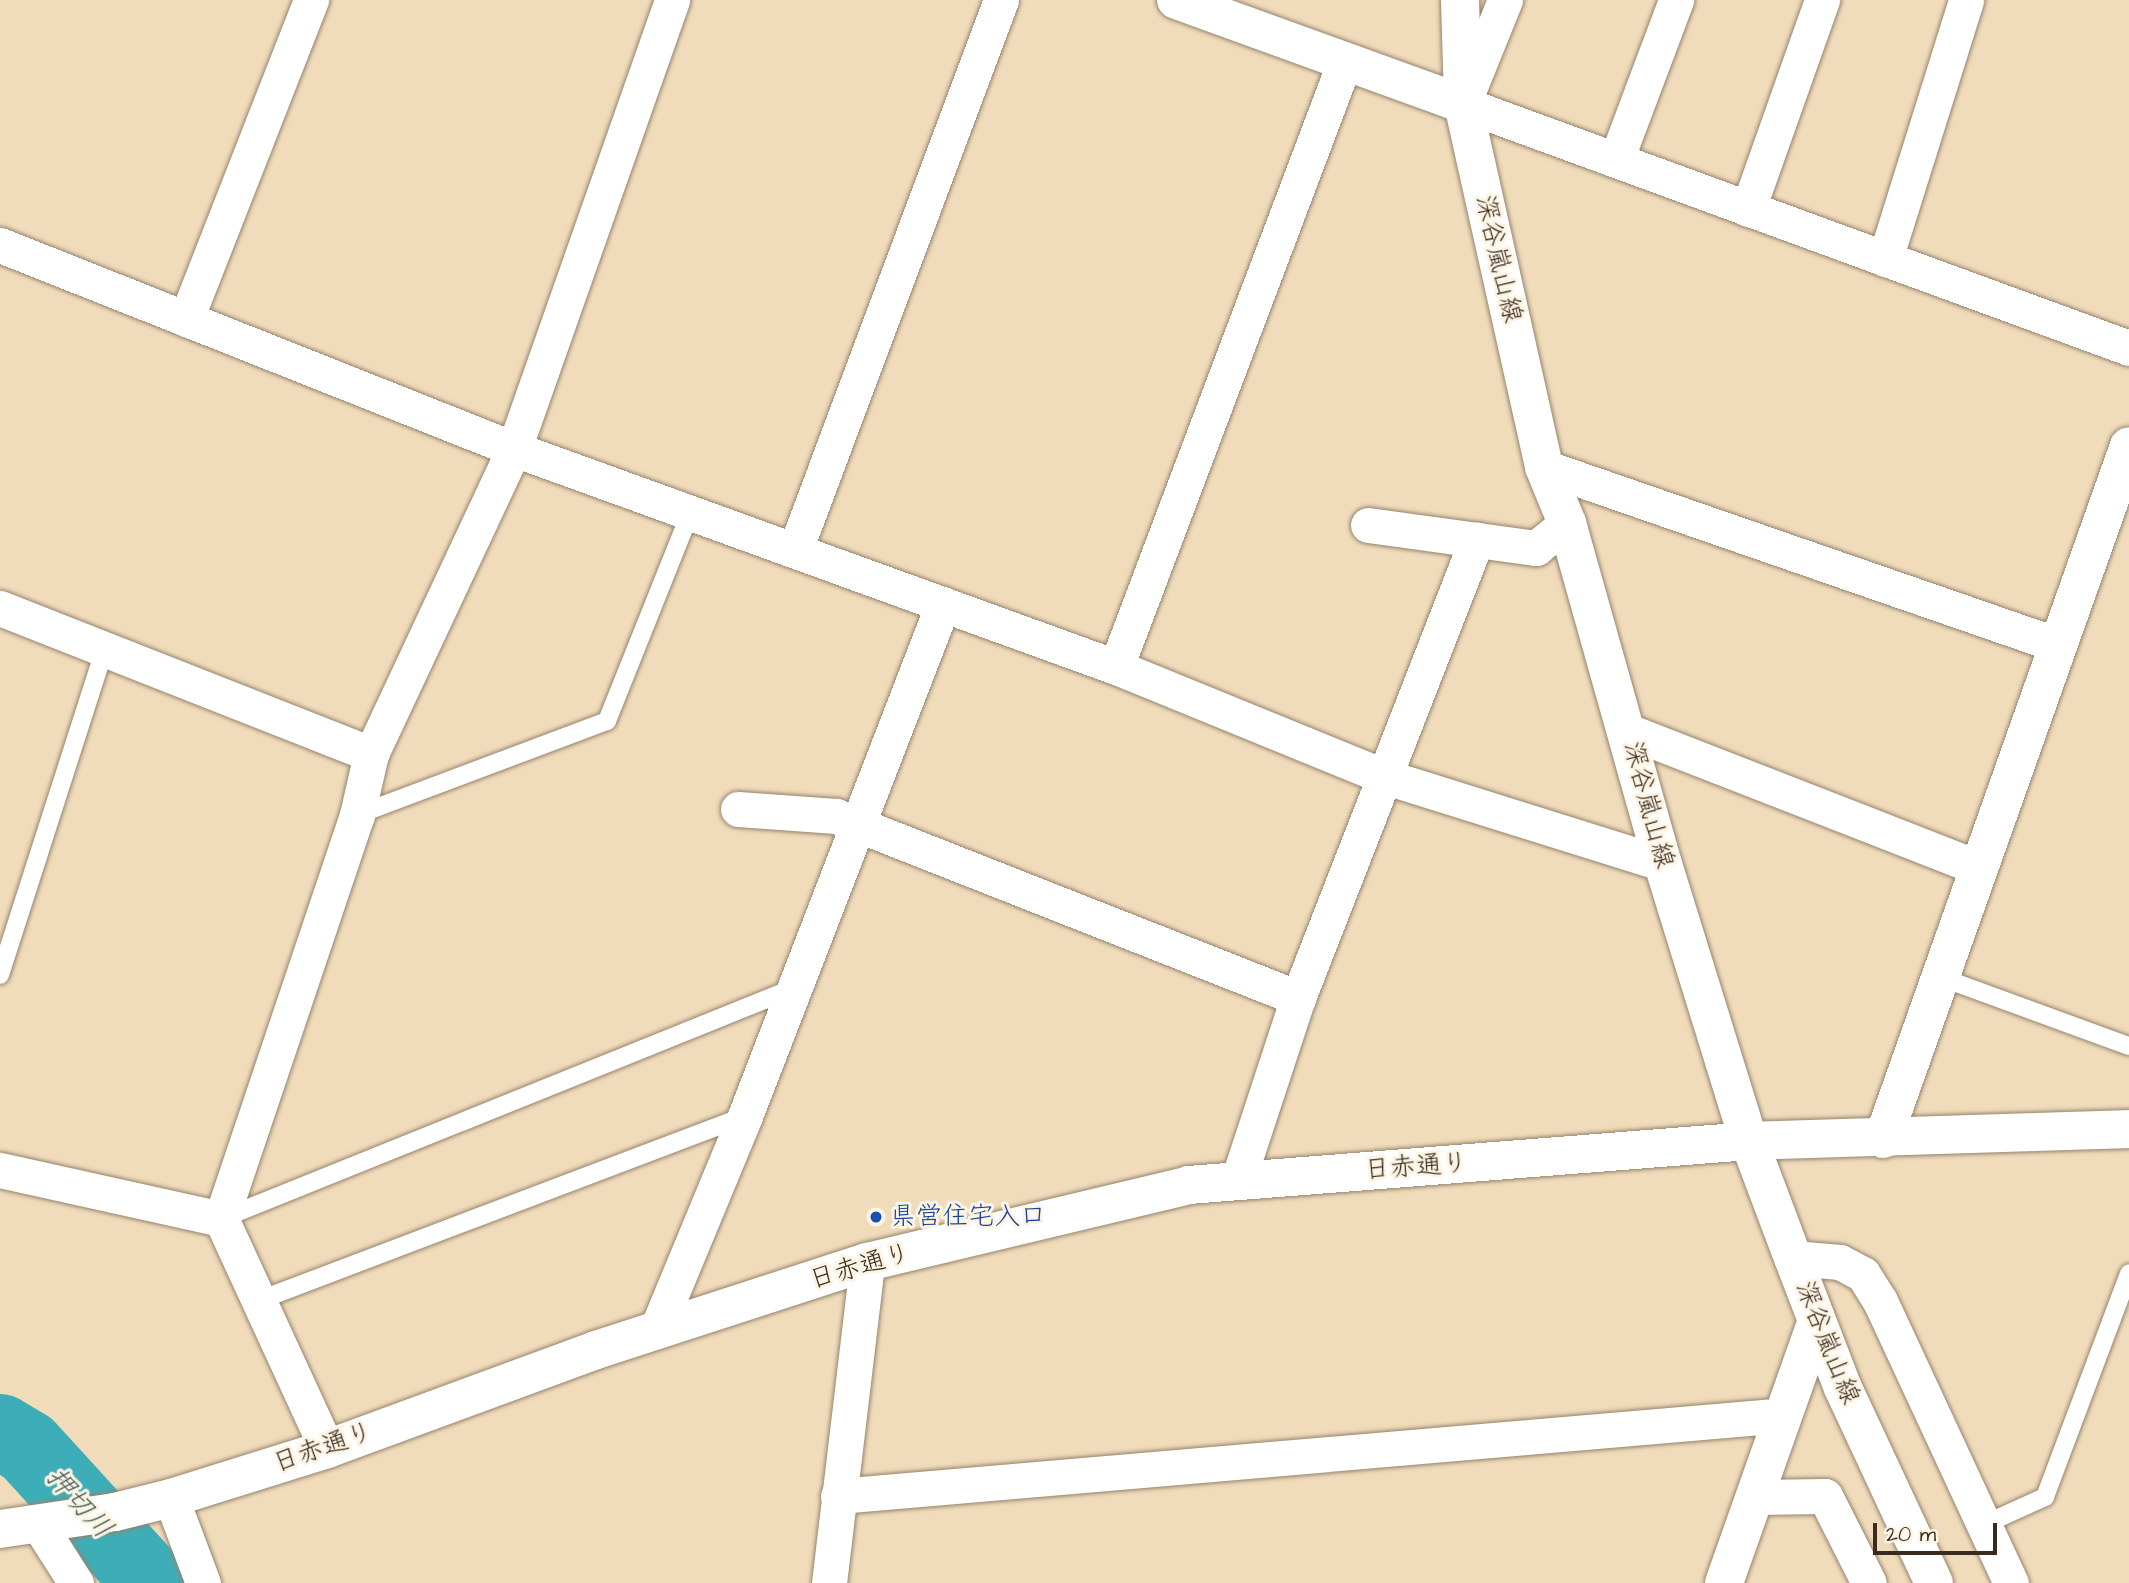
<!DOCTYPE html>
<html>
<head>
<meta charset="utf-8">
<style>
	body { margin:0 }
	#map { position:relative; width:2129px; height:1583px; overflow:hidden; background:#f0dcbb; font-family:"Architects Daughter","Klee One",sans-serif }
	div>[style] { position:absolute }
	.river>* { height:75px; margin:-37.5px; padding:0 37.5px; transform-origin:37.5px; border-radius:37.5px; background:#3daeb7 }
	.roads { filter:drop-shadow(0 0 2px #96836c) drop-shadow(0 0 2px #96836c) }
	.lane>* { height:18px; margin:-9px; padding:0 9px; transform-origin:9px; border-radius:9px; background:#fff }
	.street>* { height:35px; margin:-17.5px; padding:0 17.5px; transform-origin:17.5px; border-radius:17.5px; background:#fff }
	.secondary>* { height:38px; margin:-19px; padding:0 19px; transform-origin:19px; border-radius:19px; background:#fff }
	.primary>* { height:38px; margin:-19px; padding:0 19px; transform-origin:19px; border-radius:19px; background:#fff }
	.dots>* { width:19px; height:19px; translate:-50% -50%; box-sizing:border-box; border:4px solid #fcf5e5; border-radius:50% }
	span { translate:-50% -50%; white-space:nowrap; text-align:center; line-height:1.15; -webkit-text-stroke:6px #fcf5e5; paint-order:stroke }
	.street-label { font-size:26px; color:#3b2a1e }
	.transit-label { font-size:26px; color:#164399 }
	.left { translate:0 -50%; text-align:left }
	.water-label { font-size:28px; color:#3c5854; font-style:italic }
	.scale { position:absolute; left:1873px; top:1523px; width:124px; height:32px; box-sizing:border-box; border:4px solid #3b2a1e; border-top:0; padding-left:9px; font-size:21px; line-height:24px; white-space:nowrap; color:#3b2a1e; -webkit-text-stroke:5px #fcf5e5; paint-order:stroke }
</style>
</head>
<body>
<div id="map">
	<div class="river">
		<i style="left:0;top:1431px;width:31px;rotate:31deg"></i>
		<i style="left:27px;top:1447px;width:184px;rotate:47.6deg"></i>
	</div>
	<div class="roads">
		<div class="lane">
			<i style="left:357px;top:815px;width:267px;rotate:-20.6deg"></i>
			<i style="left:607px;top:721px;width:224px;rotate:-68.2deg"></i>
			<i style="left:0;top:975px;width:344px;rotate:-72.2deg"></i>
			<i style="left:1940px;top:977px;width:201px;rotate:20.1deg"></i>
			<i style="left:221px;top:1219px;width:618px;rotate:-21.96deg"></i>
			<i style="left:260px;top:1300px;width:519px;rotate:-20.78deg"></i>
			<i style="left:1983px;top:1525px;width:68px;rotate:-24.3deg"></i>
			<i style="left:2045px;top:1497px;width:239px;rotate:-69.4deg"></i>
		</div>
		<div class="street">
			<i style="left:1505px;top:0;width:112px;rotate:112deg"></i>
			<i style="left:1463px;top:104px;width:709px;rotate:20.12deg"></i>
			<i style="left:1616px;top:160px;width:171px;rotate:-69.4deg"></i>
			<i style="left:1748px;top:209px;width:222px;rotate:-70.5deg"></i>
			<i style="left:0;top:245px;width:553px;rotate:21.65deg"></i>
			<i style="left:514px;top:449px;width:640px;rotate:19.91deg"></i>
			<i style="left:1116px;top:667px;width:288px;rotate:22.2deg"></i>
			<i style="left:1383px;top:776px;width:294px;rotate:17.4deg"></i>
			<i style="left:1885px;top:259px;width:271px;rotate:-72.6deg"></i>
			<i style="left:186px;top:319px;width:343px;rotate:-68.6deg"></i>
			<i style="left:1544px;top:467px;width:544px;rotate:19.1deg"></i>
			<i style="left:1368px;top:525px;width:170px;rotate:7.8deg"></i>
			<i style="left:1536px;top:548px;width:40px;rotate:-39deg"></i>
			<i style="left:795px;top:550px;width:587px;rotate:-69.47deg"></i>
			<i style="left:0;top:608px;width:399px;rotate:21.5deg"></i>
			<i style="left:1116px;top:667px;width:648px;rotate:-69.3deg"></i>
			<i style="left:1628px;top:731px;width:377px;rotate:21.3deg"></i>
			<i style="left:738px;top:809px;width:98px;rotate:4.1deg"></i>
			<i style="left:836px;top:816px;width:497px;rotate:21.5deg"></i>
			<i style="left:0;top:1170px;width:226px;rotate:12.5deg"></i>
			<i style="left:1238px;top:1180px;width:192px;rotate:-71.8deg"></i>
			<i style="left:1298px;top:998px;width:492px;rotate:-68.7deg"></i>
			<i style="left:1793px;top:1258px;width:47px;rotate:4.9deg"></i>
			<i style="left:1840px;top:1262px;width:26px;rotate:28deg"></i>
			<i style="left:1863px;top:1274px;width:32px;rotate:58deg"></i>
			<i style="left:1880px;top:1301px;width:311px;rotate:65.1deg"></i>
			<i style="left:656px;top:1331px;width:233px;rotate:-67.5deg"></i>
			<i style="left:745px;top:1116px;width:549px;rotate:-68.86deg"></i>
			<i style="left:327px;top:1449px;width:253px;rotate:-114.7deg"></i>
			<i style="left:221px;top:1219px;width:426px;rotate:-71.4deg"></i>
			<i style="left:357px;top:815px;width:63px;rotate:-77.1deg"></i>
			<i style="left:371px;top:754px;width:337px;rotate:-64.9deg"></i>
			<i style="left:514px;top:449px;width:476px;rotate:-70.6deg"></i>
			<i style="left:838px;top:1496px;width:949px;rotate:-4.89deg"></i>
			<i style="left:1753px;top:1497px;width:72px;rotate:-0.8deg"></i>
			<i style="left:1825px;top:1496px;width:97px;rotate:63.2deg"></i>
			<i style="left:171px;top:1498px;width:91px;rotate:69.4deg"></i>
			<i style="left:39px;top:1525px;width:69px;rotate:57.5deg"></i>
			<i style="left:829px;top:1583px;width:323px;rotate:-83.2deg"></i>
		</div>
		<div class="secondary">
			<i style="left:1176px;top:0;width:305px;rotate:19.9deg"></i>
			<i style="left:1883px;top:1139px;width:735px;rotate:-70.46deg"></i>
			<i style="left:0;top:1529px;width:116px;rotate:-8.4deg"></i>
			<i style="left:115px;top:1512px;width:58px;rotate:-14deg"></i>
			<i style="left:171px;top:1498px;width:164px;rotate:-17.4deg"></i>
			<i style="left:327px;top:1449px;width:287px;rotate:-20.2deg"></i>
			<i style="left:596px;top:1350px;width:285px;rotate:-18deg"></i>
			<i style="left:867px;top:1262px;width:331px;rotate:-13.4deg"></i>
			<i style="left:1189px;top:1185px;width:562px;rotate:-4.49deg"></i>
			<i style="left:1749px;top:1141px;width:380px;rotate:-1.8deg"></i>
			<i style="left:1724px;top:1583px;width:278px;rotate:-70.5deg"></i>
		</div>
		<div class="primary">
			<i style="left:1460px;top:0;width:104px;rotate:88.3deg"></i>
			<i style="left:1463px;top:104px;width:372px;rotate:77.4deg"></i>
			<i style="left:1544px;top:467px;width:61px;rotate:67.7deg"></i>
			<i style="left:1567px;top:523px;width:354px;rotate:74.3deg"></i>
			<i style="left:1663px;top:864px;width:290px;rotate:72.8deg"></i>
			<i style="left:1749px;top:1141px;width:125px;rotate:69.4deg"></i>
			<i style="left:1793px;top:1258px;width:139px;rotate:69deg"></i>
			<i style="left:1843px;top:1388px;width:215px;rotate:65deg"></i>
		</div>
	</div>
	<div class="dots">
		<i style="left:876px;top:1217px;background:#1a4fb4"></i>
	</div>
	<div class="street-label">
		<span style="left:1498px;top:259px;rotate:77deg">深谷嵐山線</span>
		<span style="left:1648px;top:805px;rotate:75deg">深谷嵐山線</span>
		<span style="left:1416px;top:1167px;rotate:-4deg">日赤通り</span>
		<span style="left:860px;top:1267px;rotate:-16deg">日赤通り</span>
		<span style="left:1827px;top:1343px;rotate:68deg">深谷嵐山線</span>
		<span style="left:323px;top:1448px;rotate:-19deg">日赤通り</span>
	</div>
	<div class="transit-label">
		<span class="left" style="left:890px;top:1217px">県営住宅入口</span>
	</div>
	<div class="water-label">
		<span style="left:79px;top:1503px;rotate:48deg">押切川</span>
	</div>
	<div class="scale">20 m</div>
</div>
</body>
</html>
